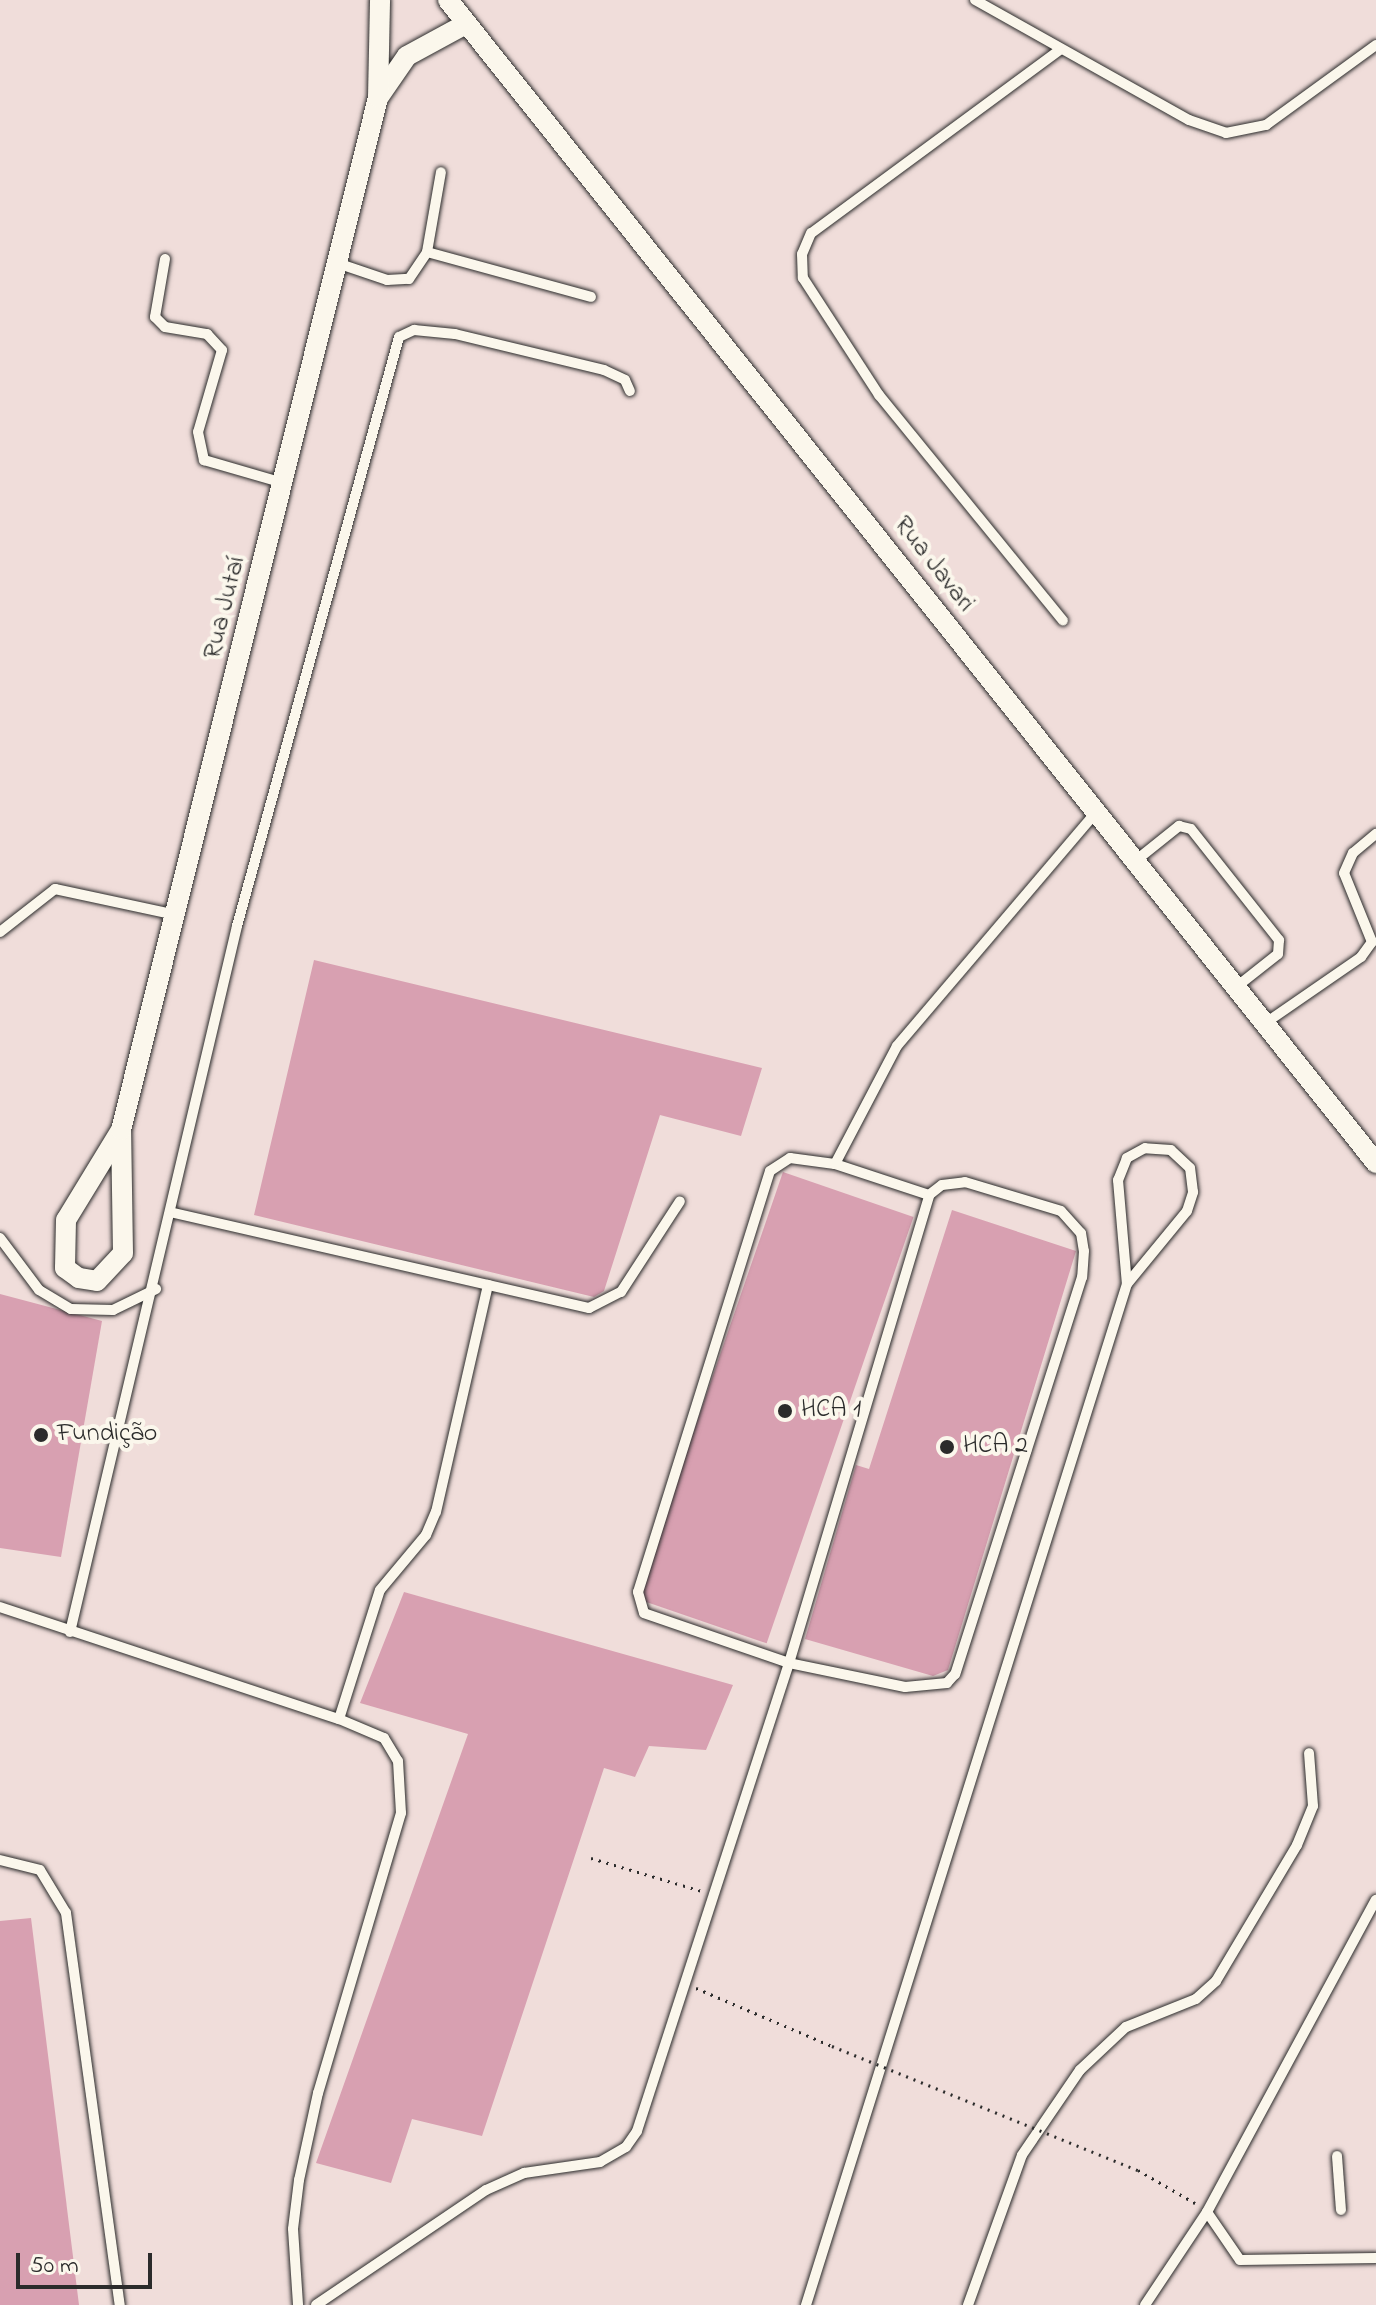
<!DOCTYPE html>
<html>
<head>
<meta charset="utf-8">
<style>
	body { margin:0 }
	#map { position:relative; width:1376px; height:2305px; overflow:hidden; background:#f0ddda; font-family:"Indie Flower",sans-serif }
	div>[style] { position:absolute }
	.building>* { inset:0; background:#d8a0b1; transform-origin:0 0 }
	.path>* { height:3px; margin-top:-1.5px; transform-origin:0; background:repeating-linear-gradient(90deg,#2b2b2b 0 2px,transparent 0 8px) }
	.roads { filter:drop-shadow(0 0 2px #2b2b2b) drop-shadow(0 0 2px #2b2b2b) }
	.service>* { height:10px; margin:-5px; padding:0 5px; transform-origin:5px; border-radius:5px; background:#fbf7ec }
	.minor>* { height:20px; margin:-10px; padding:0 10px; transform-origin:10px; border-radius:10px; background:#fbf7ec }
	.path-bridge>* { height:3px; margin-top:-1.5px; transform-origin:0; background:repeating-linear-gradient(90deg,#2b2b2b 0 2px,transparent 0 8px) }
	.dots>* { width:22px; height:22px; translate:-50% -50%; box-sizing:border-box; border:4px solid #fbf7ec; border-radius:50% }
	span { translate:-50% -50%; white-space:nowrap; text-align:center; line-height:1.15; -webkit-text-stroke:8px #fbf7ec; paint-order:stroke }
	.street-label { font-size:26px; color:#2b2b2b }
	.poi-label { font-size:26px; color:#2b2b2b }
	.left { translate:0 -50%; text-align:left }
	.scale { position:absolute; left:16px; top:2253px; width:136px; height:36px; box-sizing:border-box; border:4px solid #2b2b2b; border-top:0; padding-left:10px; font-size:24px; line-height:28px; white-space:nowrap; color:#2b2b2b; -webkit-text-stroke:6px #fbf7ec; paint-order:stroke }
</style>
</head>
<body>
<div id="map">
	<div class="building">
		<i style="clip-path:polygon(314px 960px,762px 1068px,741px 1136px,660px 1115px,604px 1291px,594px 1297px,254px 1215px)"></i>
		<i style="left:783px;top:1172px;width:138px;height:451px;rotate:19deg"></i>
		<i style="clip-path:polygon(952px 1210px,1076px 1251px,948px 1670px,933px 1676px,805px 1639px,856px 1465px,869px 1469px)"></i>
		<i style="clip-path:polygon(0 1294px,102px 1321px,61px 1557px,0 1548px)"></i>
		<i style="clip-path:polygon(404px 1592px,733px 1685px,706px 1750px,649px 1746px,635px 1777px,604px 1768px,482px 2136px,412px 2119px,391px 2183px,316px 2163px,468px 1734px,360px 1703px)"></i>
		<i style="clip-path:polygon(31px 1918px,79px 2305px,0 2305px,0 1921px)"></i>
	</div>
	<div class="path">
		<i style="left:591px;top:1858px;width:116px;rotate:16.6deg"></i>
		<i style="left:696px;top:1988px;width:148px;rotate:23.1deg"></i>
		<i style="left:1138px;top:2170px;width:66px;rotate:30.1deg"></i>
	</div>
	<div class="roads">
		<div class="service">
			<i style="left:975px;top:0;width:245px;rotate:29.3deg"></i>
			<i style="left:1189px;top:120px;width:39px;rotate:19deg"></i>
			<i style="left:1226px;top:133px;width:41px;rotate:-11.3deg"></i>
			<i style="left:1266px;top:125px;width:136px;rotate:-36deg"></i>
			<i style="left:1061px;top:49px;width:310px;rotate:143.6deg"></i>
			<i style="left:811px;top:233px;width:23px;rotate:113deg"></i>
			<i style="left:802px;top:254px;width:24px;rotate:88deg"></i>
			<i style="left:803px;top:278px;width:140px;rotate:57deg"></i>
			<i style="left:879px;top:395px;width:291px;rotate:50.8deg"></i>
			<i style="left:427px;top:252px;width:170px;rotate:15.3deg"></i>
			<i style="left:165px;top:259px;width:59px;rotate:99.8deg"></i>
			<i style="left:155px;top:317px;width:14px;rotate:45deg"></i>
			<i style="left:165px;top:327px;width:43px;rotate:9.5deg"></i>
			<i style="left:207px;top:334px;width:22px;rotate:47deg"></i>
			<i style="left:222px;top:350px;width:85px;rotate:106.3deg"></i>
			<i style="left:198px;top:432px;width:29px;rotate:78deg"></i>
			<i style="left:204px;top:460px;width:82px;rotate:16.2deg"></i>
			<i style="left:337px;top:263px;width:53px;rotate:18.8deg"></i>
			<i style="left:387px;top:280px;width:22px;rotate:-3deg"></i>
			<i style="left:409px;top:279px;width:32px;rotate:-56deg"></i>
			<i style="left:427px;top:252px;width:81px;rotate:-80.1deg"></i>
			<i style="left:1134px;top:862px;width:58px;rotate:-38.7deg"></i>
			<i style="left:1179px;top:826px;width:12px;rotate:14deg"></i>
			<i style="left:1191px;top:829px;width:142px;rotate:51.6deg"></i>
			<i style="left:1279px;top:940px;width:14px;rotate:94deg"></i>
			<i style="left:1278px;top:954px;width:55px;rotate:141.7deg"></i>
			<i style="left:0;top:932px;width:70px;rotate:-38deg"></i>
			<i style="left:55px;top:889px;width:124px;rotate:12.1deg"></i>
			<i style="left:1264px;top:1024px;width:118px;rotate:-34.6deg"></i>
			<i style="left:1361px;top:957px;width:19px;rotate:-54deg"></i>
			<i style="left:1372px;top:942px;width:74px;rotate:-112.1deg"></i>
			<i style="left:1344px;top:873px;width:22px;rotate:-66deg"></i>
			<i style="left:1353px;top:853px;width:30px;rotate:-40deg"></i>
			<i style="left:929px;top:1195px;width:16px;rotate:-38deg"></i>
			<i style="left:942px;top:1185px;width:23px;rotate:-7deg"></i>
			<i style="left:965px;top:1182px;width:100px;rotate:16.8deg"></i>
			<i style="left:1061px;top:1211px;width:30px;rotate:48deg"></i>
			<i style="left:1081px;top:1233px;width:18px;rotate:81deg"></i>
			<i style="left:1084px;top:1251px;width:26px;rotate:94deg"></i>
			<i style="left:1082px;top:1277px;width:417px;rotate:107.7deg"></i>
			<i style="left:955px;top:1674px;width:12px;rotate:132deg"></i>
			<i style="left:947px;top:1683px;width:42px;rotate:174.6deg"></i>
			<i style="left:905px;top:1687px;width:118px;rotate:-168.3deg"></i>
			<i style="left:789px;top:1663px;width:153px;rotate:-161deg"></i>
			<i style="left:644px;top:1613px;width:22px;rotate:-106deg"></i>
			<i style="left:638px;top:1592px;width:441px;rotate:-72.6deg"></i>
			<i style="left:770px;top:1171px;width:24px;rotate:-33deg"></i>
			<i style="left:790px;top:1158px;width:45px;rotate:7.6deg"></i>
			<i style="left:835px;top:1164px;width:133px;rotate:-62.3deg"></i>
			<i style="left:897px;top:1046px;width:306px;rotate:-49.6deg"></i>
			<i style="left:174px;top:1213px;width:426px;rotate:12.9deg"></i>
			<i style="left:589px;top:1308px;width:36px;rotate:-27deg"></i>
			<i style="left:621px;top:1292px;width:108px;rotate:-57deg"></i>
			<i style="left:0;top:1238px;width:65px;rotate:53.1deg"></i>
			<i style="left:39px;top:1290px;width:37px;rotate:31deg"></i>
			<i style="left:71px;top:1309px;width:42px;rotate:1.4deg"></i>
			<i style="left:113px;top:1310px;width:48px;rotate:-26deg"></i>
			<i style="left:0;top:1607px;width:357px;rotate:18.3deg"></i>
			<i style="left:339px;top:1719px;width:49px;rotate:22.9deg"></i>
			<i style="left:384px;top:1738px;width:27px;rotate:59deg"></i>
			<i style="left:398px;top:1761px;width:52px;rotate:86.7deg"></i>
			<i style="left:401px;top:1813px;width:292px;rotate:106.5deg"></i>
			<i style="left:318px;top:2093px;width:89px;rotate:102.3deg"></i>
			<i style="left:299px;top:2180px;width:49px;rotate:97deg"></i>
			<i style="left:293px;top:2229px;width:76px;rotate:86.2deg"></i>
			<i style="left:70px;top:1632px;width:725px;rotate:-76.69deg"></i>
			<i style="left:237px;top:926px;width:611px;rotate:-74.62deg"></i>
			<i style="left:399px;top:337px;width:17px;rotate:-25deg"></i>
			<i style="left:414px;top:330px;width:41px;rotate:5.6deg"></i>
			<i style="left:455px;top:334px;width:153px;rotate:13.6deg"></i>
			<i style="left:604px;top:370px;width:23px;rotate:25deg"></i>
			<i style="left:625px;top:380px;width:12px;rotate:66deg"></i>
			<i style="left:339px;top:1719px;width:135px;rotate:-72.4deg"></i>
			<i style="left:380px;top:1590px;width:72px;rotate:-50.1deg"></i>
			<i style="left:426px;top:1535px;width:25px;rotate:-67deg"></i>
			<i style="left:436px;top:1512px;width:233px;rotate:-77.1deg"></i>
			<i style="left:0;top:1860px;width:41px;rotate:14deg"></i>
			<i style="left:40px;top:1870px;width:50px;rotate:58.8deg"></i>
			<i style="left:66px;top:1913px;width:396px;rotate:82.2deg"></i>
			<i style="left:1337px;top:2156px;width:54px;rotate:85.8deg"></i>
			<i style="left:1207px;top:2212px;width:58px;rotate:55.5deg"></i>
			<i style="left:1240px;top:2260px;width:136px;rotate:-0.8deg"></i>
			<i style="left:316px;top:2305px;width:205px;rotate:-34.1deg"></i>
			<i style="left:486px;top:2190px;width:42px;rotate:-24.1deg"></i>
			<i style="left:524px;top:2173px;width:77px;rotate:-8.2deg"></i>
			<i style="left:600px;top:2162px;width:30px;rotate:-30deg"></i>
			<i style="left:626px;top:2147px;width:19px;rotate:-55deg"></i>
			<i style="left:637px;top:2131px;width:492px;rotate:-72deg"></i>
			<i style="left:789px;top:1663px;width:488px;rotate:-73.3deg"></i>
			<i style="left:929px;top:1195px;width:99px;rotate:-161.7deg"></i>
			<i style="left:806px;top:2305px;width:1070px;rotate:-72.55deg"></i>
			<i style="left:1127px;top:1284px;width:94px;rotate:-50.6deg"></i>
			<i style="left:1187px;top:1211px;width:20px;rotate:-72deg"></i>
			<i style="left:1193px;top:1192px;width:24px;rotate:-97deg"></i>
			<i style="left:1190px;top:1168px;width:26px;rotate:-137deg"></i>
			<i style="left:1171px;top:1150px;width:26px;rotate:-176deg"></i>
			<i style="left:1145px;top:1148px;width:21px;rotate:151deg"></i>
			<i style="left:1127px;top:1158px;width:24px;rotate:112deg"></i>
			<i style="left:1118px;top:1180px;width:104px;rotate:85.1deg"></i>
			<i style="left:968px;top:2305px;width:159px;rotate:-70.2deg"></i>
			<i style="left:1022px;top:2155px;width:103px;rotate:-55.7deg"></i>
			<i style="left:1080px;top:2070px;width:63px;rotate:-43.1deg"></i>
			<i style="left:1126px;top:2027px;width:75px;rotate:-21.8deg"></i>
			<i style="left:1196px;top:1999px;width:27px;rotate:-42deg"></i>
			<i style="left:1216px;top:1981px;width:158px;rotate:-59.2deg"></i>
			<i style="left:1297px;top:1845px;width:42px;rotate:-67.7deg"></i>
			<i style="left:1313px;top:1806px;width:53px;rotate:-94.3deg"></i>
			<i style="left:1145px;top:2305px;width:112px;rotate:-56.3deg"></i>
			<i style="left:1207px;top:2212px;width:355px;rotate:-61.6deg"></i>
		</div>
		<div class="minor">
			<i style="left:448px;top:0;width:1488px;rotate:51.41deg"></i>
			<i style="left:378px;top:98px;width:51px;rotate:-55.4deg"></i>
			<i style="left:407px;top:56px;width:67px;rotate:-28.5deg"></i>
			<i style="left:121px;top:1130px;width:105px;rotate:121.4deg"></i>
			<i style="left:66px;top:1220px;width:48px;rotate:91.2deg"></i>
			<i style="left:65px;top:1268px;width:17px;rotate:36deg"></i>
			<i style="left:79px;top:1278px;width:18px;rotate:9deg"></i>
			<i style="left:97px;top:1281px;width:38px;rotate:-47deg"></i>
			<i style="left:123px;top:1253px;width:123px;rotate:-90.9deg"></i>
			<i style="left:121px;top:1130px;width:1064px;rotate:-76.02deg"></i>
			<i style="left:378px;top:98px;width:98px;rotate:-88.8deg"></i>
		</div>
	</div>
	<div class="path-bridge">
		<i style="left:832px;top:2046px;width:330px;rotate:22.1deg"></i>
	</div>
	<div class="dots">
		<i style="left:785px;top:1411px;background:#2b2b2b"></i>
		<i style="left:41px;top:1435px;background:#2b2b2b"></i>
		<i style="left:947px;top:1447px;background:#2b2b2b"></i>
	</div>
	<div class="street-label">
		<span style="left:933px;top:565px;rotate:52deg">Rua Javari</span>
		<span style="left:226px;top:608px;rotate:-76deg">Rua Jutaí</span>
	</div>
	<div class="poi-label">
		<span class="left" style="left:801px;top:1411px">HCA 1</span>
		<span class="left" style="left:57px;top:1435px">Fundição</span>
		<span class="left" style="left:963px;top:1447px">HCA 2</span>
	</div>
	<div class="scale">50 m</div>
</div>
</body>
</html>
